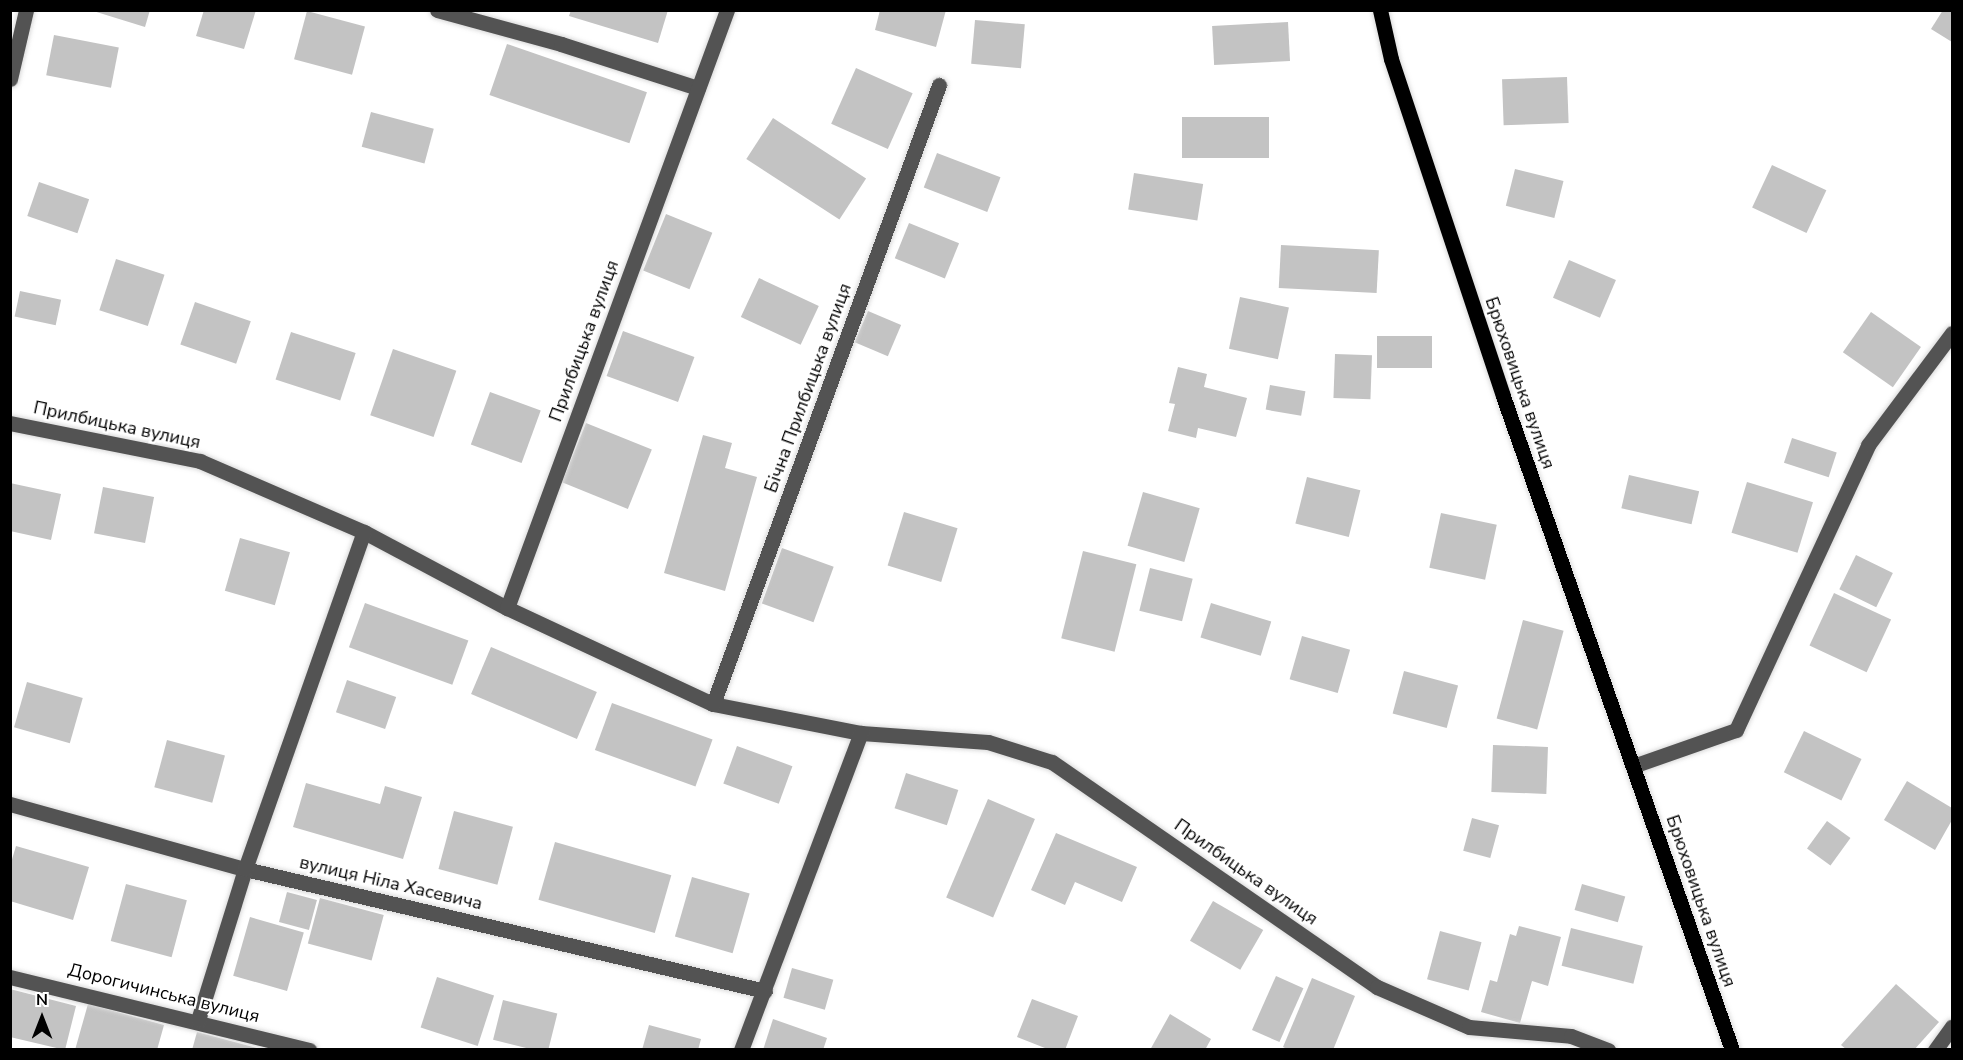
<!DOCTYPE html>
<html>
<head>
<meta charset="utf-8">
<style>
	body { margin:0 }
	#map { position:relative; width:1963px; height:1060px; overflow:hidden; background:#fff; font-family:"Nunito Sans",sans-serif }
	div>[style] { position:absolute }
	.building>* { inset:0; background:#c3c3c3; transform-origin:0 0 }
	.roads { filter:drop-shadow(0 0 2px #dbdbdb) drop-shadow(0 0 2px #dbdbdb) }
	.minor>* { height:15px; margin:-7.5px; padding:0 7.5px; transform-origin:7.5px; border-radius:7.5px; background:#535353 }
	.major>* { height:15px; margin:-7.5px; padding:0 7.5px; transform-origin:7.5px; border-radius:7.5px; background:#000 }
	span { translate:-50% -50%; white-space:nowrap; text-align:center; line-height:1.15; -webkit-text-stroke:4.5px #fff; paint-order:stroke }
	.street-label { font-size:18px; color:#000 }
	.frame { position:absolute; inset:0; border:12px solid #000; pointer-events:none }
	.north { position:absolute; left:12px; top:988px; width:60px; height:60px; -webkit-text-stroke:4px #fff; paint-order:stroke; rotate:0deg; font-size:16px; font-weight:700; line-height:24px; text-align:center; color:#000 }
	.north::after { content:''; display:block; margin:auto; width:21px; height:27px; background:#000; clip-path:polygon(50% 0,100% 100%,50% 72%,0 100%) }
</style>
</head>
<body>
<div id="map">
	<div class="building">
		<i style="clip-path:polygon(90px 10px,150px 10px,145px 27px)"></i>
		<i style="clip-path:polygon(204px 10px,256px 10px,244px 49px,196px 36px)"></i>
		<i style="clip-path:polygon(571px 10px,668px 10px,658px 43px,569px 16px)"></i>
		<i style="clip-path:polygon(880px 10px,946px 10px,936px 47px,875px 30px)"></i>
		<i style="clip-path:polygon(1943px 10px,1952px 10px,1952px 42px,1931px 29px)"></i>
		<i style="left:307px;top:11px;width:60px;height:50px;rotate:15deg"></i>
		<i style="left:975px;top:20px;width:50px;height:44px;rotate:5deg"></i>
		<i style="left:1288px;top:22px;width:39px;height:76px;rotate:87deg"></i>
		<i style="left:54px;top:35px;width:66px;height:41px;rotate:11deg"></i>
		<i style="left:507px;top:44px;width:148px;height:54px;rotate:19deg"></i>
		<i style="left:856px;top:68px;width:62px;height:61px;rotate:24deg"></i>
		<i style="left:1567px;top:77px;width:46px;height:65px;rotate:88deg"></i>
		<i style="left:371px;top:112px;width:65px;height:36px;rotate:15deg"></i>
		<i style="left:1182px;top:117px;width:87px;height:41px"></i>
		<i style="left:773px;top:118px;width:111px;height:49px;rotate:33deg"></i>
		<i style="left:937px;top:153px;width:68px;height:37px;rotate:21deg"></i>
		<i style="left:1772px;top:165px;width:60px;height:47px;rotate:25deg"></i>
		<i style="left:1515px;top:169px;width:50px;height:38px;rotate:14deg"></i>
		<i style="left:1134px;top:173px;width:70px;height:37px;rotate:9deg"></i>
		<i style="left:39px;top:182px;width:53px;height:36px;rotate:19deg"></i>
		<i style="left:666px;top:214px;width:50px;height:61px;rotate:22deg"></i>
		<i style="left:909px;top:223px;width:54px;height:38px;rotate:22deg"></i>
		<i style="left:1281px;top:245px;width:98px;height:43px;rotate:3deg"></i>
		<i style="left:116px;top:259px;width:51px;height:54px;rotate:18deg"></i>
		<i style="left:1569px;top:260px;width:51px;height:41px;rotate:23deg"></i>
		<i style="left:759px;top:278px;width:66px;height:43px;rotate:25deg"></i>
		<i style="left:20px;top:291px;width:42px;height:26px;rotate:12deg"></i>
		<i style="left:1240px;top:297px;width:50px;height:53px;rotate:12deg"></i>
		<i style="left:195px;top:302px;width:59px;height:45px;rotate:19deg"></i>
		<i style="left:868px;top:311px;width:36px;height:34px;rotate:23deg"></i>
		<i style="left:1871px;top:312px;width:61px;height:49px;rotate:35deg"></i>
		<i style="left:623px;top:331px;width:76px;height:48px;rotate:20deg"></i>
		<i style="left:291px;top:332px;width:68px;height:50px;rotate:18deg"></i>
		<i style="left:1377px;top:336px;width:55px;height:32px"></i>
		<i style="left:393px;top:349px;width:67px;height:70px;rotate:19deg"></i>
		<i style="left:1335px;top:354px;width:37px;height:44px;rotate:2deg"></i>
		<i style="clip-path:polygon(1178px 367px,1207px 374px,1204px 387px,1247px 398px,1236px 437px,1198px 428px,1196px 438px,1168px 431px,1175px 404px,1169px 403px)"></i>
		<i style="left:1270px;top:385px;width:36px;height:25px;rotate:10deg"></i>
		<i style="left:490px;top:392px;width:54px;height:56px;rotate:20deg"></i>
		<i style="left:586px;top:423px;width:71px;height:64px;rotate:22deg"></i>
		<i style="clip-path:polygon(703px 435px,732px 443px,725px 468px,757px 477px,725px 591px,664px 573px)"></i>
		<i style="left:1792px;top:438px;width:47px;height:26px;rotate:18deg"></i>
		<i style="left:1629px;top:475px;width:72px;height:34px;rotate:13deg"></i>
		<i style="left:1307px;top:477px;width:55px;height:48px;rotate:14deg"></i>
		<i style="left:1747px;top:482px;width:69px;height:53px;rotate:17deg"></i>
		<i style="clip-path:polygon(10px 483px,61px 494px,51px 540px,10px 531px)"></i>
		<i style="left:103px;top:487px;width:52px;height:47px;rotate:11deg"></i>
		<i style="left:1143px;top:492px;width:59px;height:56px;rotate:16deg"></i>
		<i style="left:904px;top:512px;width:56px;height:56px;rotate:17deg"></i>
		<i style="left:1441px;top:513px;width:57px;height:56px;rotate:12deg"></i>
		<i style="left:240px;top:538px;width:52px;height:55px;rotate:16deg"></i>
		<i style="left:782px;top:548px;width:55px;height:59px;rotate:20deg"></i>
		<i style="left:1083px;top:551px;width:55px;height:90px;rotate:14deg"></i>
		<i style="left:1856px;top:555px;width:41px;height:38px;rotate:26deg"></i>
		<i style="left:1150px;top:568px;width:44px;height:44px;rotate:14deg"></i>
		<i style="left:1834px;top:593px;width:63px;height:58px;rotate:25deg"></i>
		<i style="left:365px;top:603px;width:110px;height:47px;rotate:20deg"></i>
		<i style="left:1211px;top:603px;width:63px;height:36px;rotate:17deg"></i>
		<i style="left:1523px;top:620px;width:42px;height:102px;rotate:15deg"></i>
		<i style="left:1302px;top:636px;width:50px;height:45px;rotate:16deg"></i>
		<i style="left:491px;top:647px;width:115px;height:51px;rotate:23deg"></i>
		<i style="left:1404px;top:671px;width:56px;height:44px;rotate:15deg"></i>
		<i style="left:347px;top:680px;width:52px;height:34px;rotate:19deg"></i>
		<i style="left:27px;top:682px;width:58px;height:47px;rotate:16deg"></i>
		<i style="left:612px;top:703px;width:107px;height:50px;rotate:20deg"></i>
		<i style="left:1804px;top:731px;width:64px;height:46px;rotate:26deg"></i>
		<i style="left:167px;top:740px;width:60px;height:49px;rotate:15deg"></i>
		<i style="left:1493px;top:745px;width:55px;height:47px;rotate:2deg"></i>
		<i style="left:737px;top:746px;width:59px;height:40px;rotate:20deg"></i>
		<i style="left:906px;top:773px;width:55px;height:37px;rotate:18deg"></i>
		<i style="clip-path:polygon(1907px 781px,1952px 808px,1952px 820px,1935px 850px,1884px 820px)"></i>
		<i style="clip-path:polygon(306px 783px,380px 804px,385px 786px,422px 797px,403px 859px,293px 827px)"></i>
		<i style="left:988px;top:799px;width:51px;height:107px;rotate:23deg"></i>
		<i style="left:454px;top:811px;width:61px;height:60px;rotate:15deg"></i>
		<i style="left:1472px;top:818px;width:28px;height:34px;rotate:15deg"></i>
		<i style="left:1827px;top:821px;width:29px;height:34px;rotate:36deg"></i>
		<i style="clip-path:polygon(1056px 833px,1137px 867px,1122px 902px,1075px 882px,1065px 905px,1031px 890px)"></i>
		<i style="left:555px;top:842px;width:121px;height:60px;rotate:16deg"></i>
		<i style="clip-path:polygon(16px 846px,89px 867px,73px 920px,10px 901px,10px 866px)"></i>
		<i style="left:692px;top:877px;width:60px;height:62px;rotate:16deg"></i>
		<i style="left:126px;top:884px;width:63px;height:59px;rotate:15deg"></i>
		<i style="left:1582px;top:884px;width:45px;height:27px;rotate:16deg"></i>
		<i style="left:287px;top:892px;width:31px;height:31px;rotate:15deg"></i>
		<i style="left:320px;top:898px;width:66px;height:47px;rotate:15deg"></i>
		<i style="left:1213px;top:901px;width:58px;height:46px;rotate:30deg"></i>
		<i style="left:250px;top:917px;width:56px;height:61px;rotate:16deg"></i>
		<i style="clip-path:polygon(1519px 926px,1561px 937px,1548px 986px,1532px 981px,1520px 1023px,1481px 1012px,1490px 980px,1497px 982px,1510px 934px,1516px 936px)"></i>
		<i style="left:1571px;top:928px;width:74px;height:39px;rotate:14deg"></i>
		<i style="left:1440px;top:931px;width:43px;height:50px;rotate:15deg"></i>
		<i style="left:792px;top:968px;width:43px;height:31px;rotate:16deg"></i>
		<i style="left:1276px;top:976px;width:30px;height:59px;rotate:24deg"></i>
		<i style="left:437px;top:977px;width:60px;height:53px;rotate:18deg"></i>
		<i style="clip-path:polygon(1312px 978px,1355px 996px,1333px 1050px,1289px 1050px,1283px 1047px)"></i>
		<i style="clip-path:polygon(1896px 984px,1939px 1022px,1914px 1050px,1847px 1050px,1841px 1045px)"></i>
		<i style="clip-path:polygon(10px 989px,76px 1006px,65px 1050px,10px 1037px)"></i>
		<i style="clip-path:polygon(1032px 999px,1078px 1016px,1065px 1050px,1050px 1050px,1017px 1037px)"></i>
		<i style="left:503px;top:1000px;width:56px;height:41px;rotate:14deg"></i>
		<i style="clip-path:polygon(88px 1004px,164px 1025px,157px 1050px,75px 1050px)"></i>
		<i style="clip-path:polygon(1170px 1014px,1211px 1039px,1205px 1050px,1150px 1050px)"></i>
		<i style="clip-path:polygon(773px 1019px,827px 1038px,823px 1050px,763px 1050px)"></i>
		<i style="clip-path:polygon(649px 1025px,701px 1039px,698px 1050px,642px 1050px)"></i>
		<i style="clip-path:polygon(197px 1032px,261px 1049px,261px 1050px,192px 1050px)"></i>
	</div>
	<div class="roads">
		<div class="minor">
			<i style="left:437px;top:10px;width:129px;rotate:15.3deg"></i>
			<i style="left:561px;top:44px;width:144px;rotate:17.8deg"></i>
			<i style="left:10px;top:79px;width:71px;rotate:-76.9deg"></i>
			<i style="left:10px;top:423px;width:194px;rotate:11.3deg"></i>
			<i style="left:200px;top:461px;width:179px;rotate:23.4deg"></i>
			<i style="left:364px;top:532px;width:162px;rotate:28deg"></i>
			<i style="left:507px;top:608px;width:227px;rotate:25deg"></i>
			<i style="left:713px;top:704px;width:151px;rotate:11.1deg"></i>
			<i style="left:861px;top:733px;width:127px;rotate:4.1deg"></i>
			<i style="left:988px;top:742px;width:67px;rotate:17.4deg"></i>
			<i style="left:1052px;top:762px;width:395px;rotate:34.7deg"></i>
			<i style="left:1377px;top:987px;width:100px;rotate:23.5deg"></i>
			<i style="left:1469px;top:1027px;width:102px;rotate:5deg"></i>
			<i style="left:1571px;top:1036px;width:40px;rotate:21deg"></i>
			<i style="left:507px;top:608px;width:637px;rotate:-69.8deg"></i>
			<i style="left:713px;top:704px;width:659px;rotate:-69.94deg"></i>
			<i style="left:1633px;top:766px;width:109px;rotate:-19.3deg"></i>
			<i style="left:1736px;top:730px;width:314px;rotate:-65.1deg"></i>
			<i style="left:1868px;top:445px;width:140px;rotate:-53.1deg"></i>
			<i style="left:10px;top:804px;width:244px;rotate:15.5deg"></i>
			<i style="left:245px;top:869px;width:534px;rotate:13.2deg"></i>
			<i style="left:10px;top:977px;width:308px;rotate:13.7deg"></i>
			<i style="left:198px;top:1020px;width:158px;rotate:-72.7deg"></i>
			<i style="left:245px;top:869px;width:357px;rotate:-70.6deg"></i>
			<i style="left:741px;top:1050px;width:339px;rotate:-69.3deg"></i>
			<i style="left:1935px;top:1050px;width:29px;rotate:-54deg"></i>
		</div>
		<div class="major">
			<i style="left:1380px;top:10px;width:50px;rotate:77.3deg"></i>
			<i style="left:1391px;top:59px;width:355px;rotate:71.6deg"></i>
			<i style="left:1503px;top:396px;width:693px;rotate:70.7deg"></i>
		</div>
	</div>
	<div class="street-label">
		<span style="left:584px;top:341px;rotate:-70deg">Прилбицька вулиця</span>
		<span style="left:1520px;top:383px;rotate:71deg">Брюховицька вулиця</span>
		<span style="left:808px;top:388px;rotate:-70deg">Бічна Прилбицька вулиця</span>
		<span style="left:117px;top:425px;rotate:12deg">Прилбицька вулиця</span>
		<span style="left:1246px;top:872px;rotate:35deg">Прилбицька вулиця</span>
		<span style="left:391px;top:883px;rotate:13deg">вулиця Ніла Хасевича</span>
		<span style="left:1701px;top:901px;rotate:71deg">Брюховицька вулиця</span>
		<span style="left:164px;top:993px;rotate:14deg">Дорогичинська вулиця</span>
	</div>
	<div class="frame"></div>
	<div class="north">N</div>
</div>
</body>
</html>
